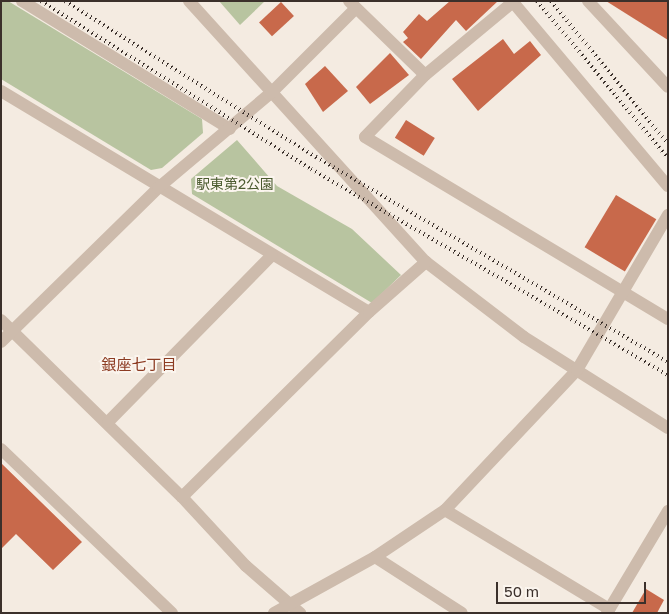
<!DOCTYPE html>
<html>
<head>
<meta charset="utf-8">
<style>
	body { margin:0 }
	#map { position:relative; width:669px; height:614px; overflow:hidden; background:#f4ebe1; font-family:"Golos Text","Noto Sans JP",sans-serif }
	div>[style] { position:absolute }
	.green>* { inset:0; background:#b8c4a0 }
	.building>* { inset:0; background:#c8694b; transform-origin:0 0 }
	.minor>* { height:12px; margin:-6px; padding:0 6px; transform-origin:6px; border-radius:6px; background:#cdbbac }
	.rail>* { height:4px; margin-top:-2px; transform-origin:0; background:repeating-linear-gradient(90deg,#3b302b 0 1px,transparent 0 5px) }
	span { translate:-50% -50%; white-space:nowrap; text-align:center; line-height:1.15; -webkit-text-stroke:4px #fbf5ee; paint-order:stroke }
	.park-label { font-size:14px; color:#4a5a2e }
	.neighbourhood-label { font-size:15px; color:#8c3b22 }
	.frame { position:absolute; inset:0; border:2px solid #3b302b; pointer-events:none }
	.scale { position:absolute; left:496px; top:582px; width:150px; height:22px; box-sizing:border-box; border:2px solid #3b302b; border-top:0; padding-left:6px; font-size:15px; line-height:18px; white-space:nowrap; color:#3b302b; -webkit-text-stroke:4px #fbf5ee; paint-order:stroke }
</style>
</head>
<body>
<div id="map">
	<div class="green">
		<i style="clip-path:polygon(1px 1px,8px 1px,202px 119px,203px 133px,162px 168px,151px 170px,1px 79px)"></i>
		<i style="clip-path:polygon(219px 1px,265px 1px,240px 25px)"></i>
		<i style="clip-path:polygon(237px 140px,277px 186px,352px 229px,401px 275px,372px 303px,192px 194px,191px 179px)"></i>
	</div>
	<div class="building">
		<i style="clip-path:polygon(450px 1px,498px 1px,466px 31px,456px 20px,421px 59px,403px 42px,408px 38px,403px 32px,419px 14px,427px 21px)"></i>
		<i style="clip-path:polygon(606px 1px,668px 1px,668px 40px)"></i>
		<i style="left:281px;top:2px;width:19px;height:30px;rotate:47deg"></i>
		<i style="clip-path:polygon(503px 39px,514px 54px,530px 41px,541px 55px,478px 111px,452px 79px)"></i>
		<i style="clip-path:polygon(390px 53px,409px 75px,370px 104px,356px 87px)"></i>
		<i style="clip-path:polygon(325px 66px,348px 91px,323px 112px,305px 84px)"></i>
		<i style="left:406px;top:120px;width:34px;height:21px;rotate:32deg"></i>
		<i style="left:616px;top:195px;width:47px;height:61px;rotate:31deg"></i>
		<i style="clip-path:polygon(1px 463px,82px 542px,53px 570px,16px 534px,1px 549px)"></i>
		<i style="clip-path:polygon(646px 589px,664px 600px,657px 613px,632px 613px)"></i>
	</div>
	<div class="minor">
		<i style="left:22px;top:1px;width:244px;rotate:31.6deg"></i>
		<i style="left:189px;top:1px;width:353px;rotate:47.8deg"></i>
		<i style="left:426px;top:262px;width:123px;rotate:37.4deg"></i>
		<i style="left:524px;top:337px;width:170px;rotate:32.3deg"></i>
		<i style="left:349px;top:1px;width:106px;rotate:44.2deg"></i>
		<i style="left:512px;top:1px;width:242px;rotate:49.9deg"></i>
		<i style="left:588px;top:1px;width:117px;rotate:47.1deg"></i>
		<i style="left:513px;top:2px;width:114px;rotate:140.3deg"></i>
		<i style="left:425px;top:75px;width:86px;rotate:134.1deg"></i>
		<i style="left:365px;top:137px;width:353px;rotate:31deg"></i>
		<i style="left:1px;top:91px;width:429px;rotate:31deg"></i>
		<i style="left:1px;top:320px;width:253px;rotate:44.4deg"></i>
		<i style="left:182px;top:497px;width:94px;rotate:47.2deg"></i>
		<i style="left:246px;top:566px;width:72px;rotate:41deg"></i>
		<i style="left:1px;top:342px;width:220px;rotate:-44.4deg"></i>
		<i style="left:158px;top:188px;width:148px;rotate:-40.1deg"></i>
		<i style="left:271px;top:93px;width:120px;rotate:-45deg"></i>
		<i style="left:108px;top:422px;width:234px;rotate:-45.5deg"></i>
		<i style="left:1px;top:449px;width:237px;rotate:43.8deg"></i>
		<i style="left:182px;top:497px;width:263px;rotate:-44.7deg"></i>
		<i style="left:369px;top:312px;width:76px;rotate:-41.3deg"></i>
		<i style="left:445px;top:510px;width:192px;rotate:31.1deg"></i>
		<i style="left:375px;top:557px;width:103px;rotate:32.8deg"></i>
		<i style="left:274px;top:613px;width:115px;rotate:-29deg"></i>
		<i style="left:375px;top:557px;width:84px;rotate:-33.9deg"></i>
		<i style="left:445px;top:510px;width:192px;rotate:-46.7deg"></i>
		<i style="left:577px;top:370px;width:180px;rotate:-59.6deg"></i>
		<i style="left:607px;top:613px;width:119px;rotate:-59.1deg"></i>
	</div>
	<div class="rail">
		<i style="left:41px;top:1px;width:318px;rotate:31.9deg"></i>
		<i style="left:311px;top:169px;width:412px;rotate:30deg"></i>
		<i style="left:65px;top:1px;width:296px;rotate:31.9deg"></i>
		<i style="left:316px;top:157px;width:407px;rotate:30.2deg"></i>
		<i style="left:537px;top:1px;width:204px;rotate:50.2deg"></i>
		<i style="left:551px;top:1px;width:185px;rotate:50.7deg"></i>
	</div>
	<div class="park-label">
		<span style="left:235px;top:184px">駅東第2公園</span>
	</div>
	<div class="neighbourhood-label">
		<span style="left:139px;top:365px">銀座七丁目</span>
	</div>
	<div class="frame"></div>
	<div class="scale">50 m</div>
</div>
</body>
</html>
